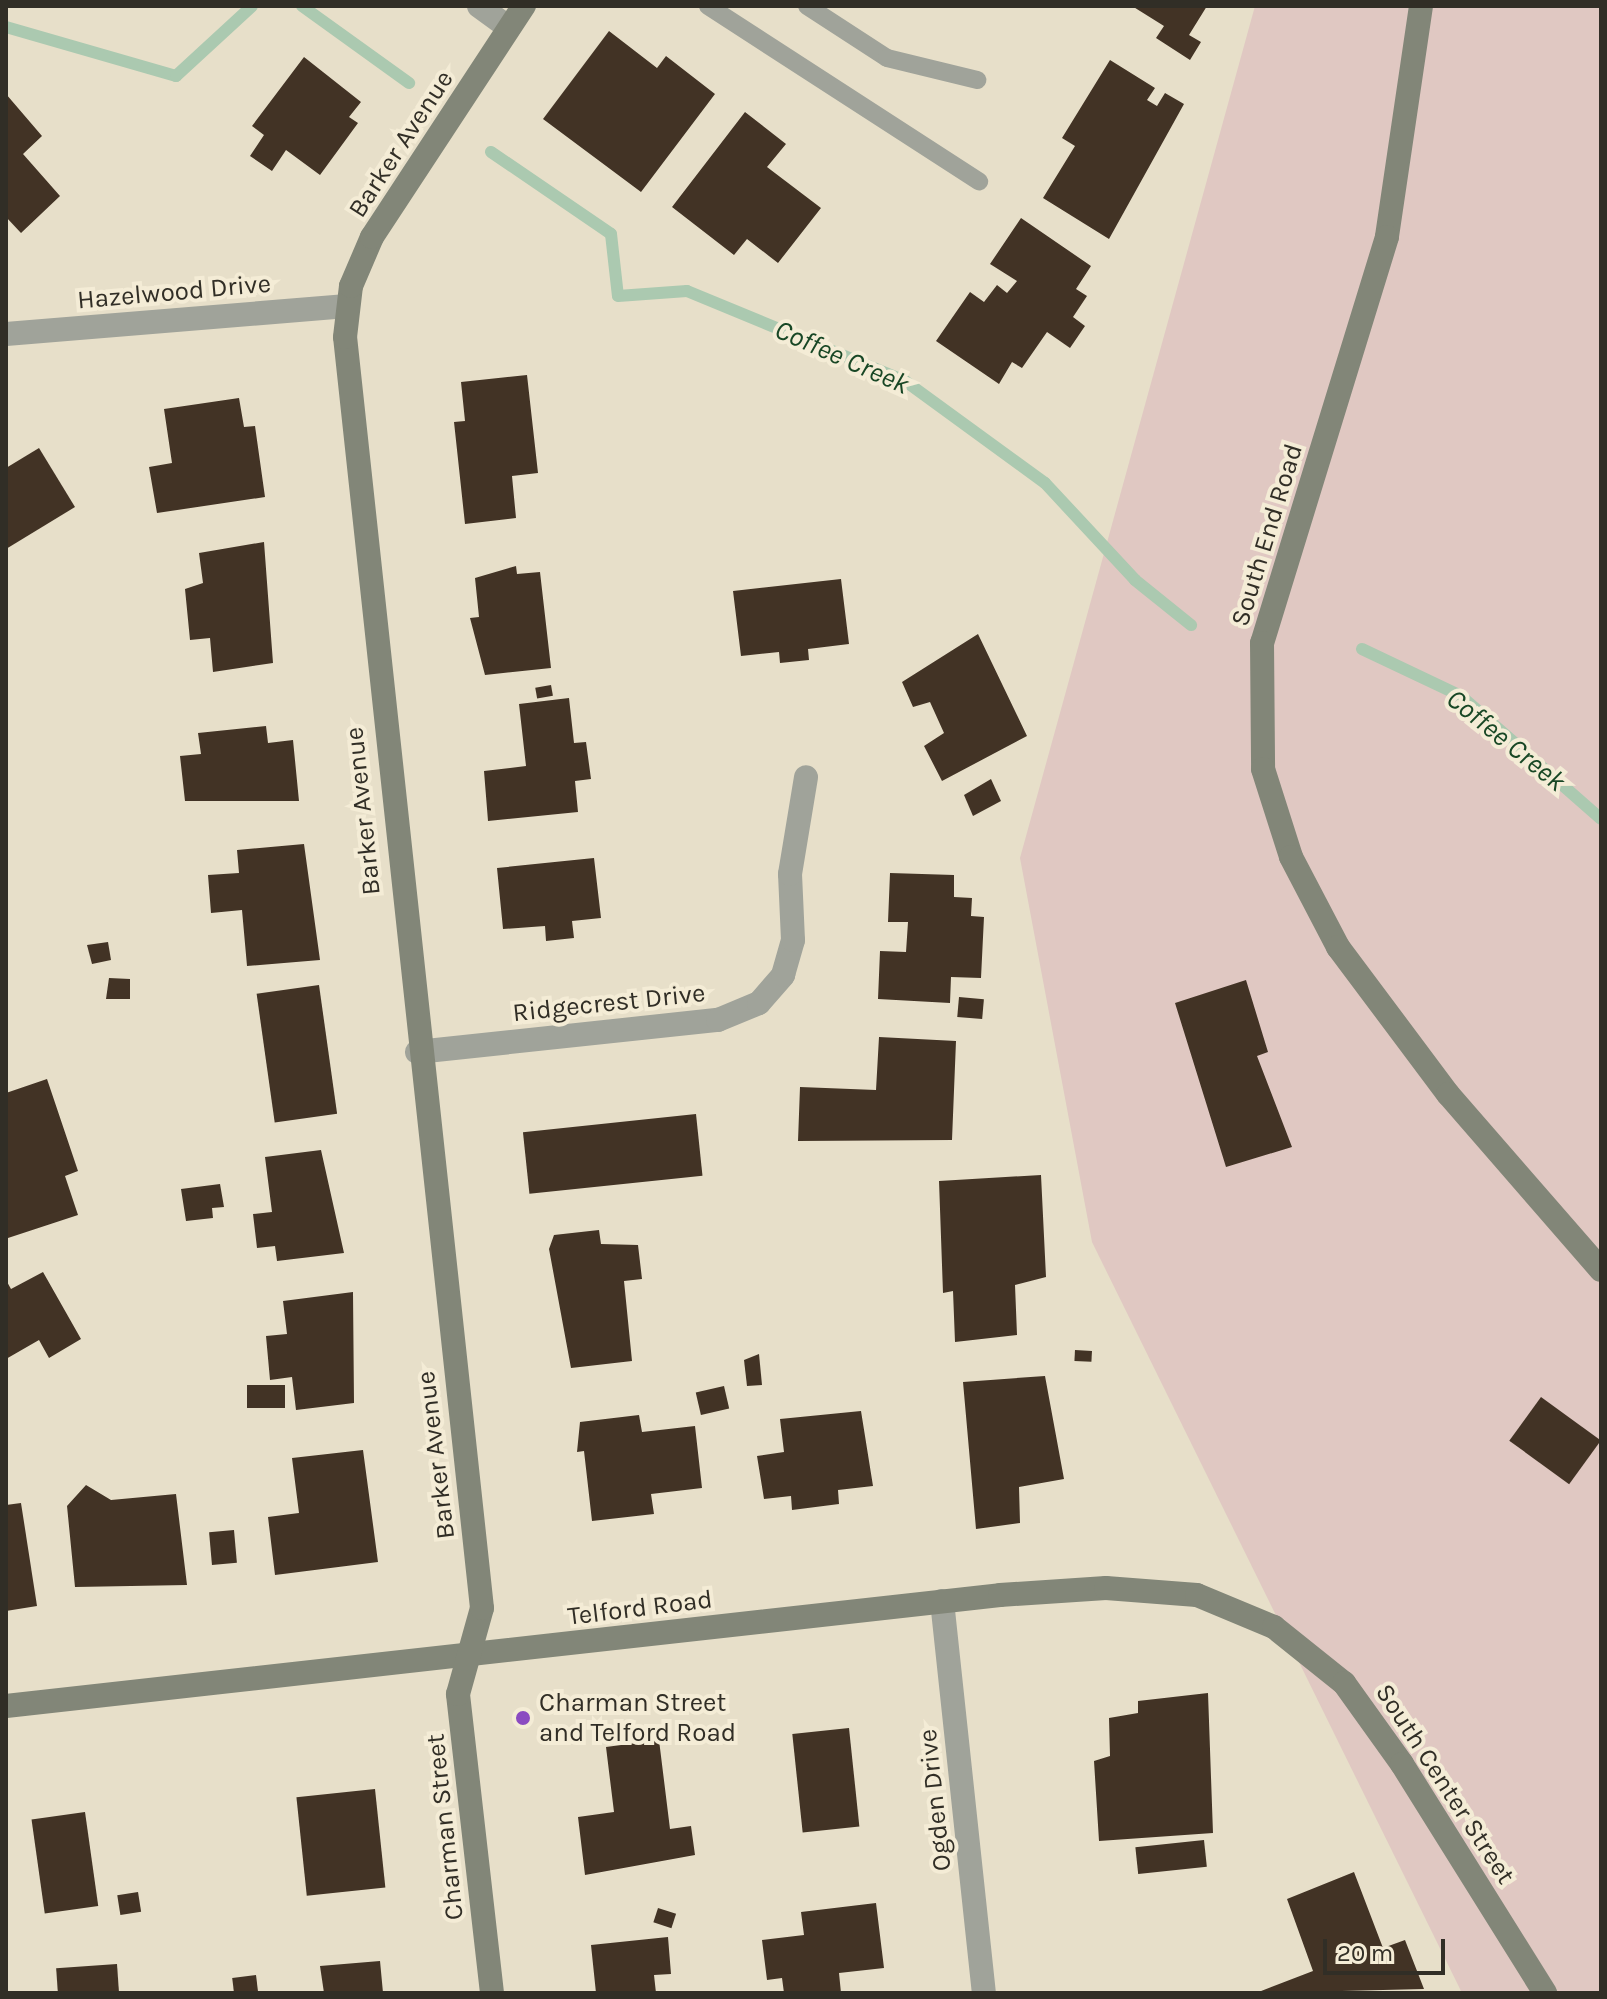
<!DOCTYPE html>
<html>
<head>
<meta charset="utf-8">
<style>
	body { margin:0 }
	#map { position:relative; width:1607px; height:1999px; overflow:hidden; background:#e7dfc9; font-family:Karla,sans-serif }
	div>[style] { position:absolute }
	.green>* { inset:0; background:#e0c8c2 }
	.stream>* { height:12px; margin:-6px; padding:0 6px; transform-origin:6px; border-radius:6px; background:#abc9b0 }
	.building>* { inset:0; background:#423325; transform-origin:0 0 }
	.lane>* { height:18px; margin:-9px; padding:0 9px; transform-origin:9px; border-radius:9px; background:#a0a39a }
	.street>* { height:24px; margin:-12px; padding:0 12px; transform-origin:12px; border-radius:12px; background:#a0a39a }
	.secondary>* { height:24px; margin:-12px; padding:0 12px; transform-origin:12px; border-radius:12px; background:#828678 }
	.dots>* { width:22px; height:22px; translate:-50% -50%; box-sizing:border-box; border:4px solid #f4ecd6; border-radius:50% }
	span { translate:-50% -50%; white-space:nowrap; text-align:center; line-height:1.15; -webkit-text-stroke:8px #f4ecd6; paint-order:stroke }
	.street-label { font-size:26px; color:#312e26 }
	.poi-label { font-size:26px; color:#312e26 }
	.left { translate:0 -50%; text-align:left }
	.water-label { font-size:28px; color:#184725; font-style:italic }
	.frame { position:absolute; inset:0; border:8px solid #312e26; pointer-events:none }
	.scale { position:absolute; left:1323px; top:1939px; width:122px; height:36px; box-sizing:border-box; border:4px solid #312e26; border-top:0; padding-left:10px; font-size:24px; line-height:28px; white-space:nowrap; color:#312e26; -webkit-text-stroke:6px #f4ecd6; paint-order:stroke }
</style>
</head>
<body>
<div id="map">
	<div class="green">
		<i style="clip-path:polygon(1255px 6px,1601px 6px,1601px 1993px,1462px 1993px,1092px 1242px,1020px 858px)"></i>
	</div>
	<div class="stream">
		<i style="left:302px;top:6px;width:132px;rotate:35.7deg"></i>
		<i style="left:6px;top:27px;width:177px;rotate:16.1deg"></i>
		<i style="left:176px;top:76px;width:103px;rotate:-42.6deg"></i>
		<i style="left:491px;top:152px;width:145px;rotate:34.3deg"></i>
		<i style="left:611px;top:234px;width:62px;rotate:83.6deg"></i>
		<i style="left:618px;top:296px;width:69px;rotate:-4.1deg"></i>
		<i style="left:687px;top:291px;width:236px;rotate:22.4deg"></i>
		<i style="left:905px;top:381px;width:173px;rotate:36.1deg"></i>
		<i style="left:1045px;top:483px;width:132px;rotate:47.1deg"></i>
		<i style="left:1135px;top:580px;width:72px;rotate:38.8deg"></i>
		<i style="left:1362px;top:649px;width:110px;rotate:25.4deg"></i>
		<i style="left:1461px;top:696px;width:186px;rotate:41.3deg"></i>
	</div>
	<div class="building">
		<i style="clip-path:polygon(1132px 6px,1207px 6px,1189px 35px,1201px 42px,1190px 60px,1156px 38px,1164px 26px)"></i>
		<i style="clip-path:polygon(609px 31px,657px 68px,666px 56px,715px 94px,641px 192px,543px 119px)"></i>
		<i style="clip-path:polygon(304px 57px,361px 102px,349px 117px,358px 123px,320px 175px,286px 150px,272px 171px,250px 156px,264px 135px,252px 126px)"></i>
		<i style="clip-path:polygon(1110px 60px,1155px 88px,1147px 100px,1157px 106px,1165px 93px,1184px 104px,1109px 239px,1043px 198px,1075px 146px,1062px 138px)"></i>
		<i style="clip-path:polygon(6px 94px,42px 136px,23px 154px,60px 196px,21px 233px,6px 217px)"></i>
		<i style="clip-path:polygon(745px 112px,786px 144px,767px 167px,821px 208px,778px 263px,747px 239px,734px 255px,672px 207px)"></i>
		<i style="clip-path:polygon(1021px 218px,1091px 266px,1076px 289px,1087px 296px,1073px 317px,1085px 326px,1070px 348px,1047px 332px,1022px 368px,1012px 362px,999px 384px,936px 341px,970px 292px,984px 302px,997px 285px,1007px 293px,1017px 281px,990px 264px)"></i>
		<i style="clip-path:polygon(527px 375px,538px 473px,512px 476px,516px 518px,465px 524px,454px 422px,465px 421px,461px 382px)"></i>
		<i style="clip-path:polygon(239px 398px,244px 427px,255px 426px,265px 497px,157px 513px,149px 467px,172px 463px,164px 409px)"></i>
		<i style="clip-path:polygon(39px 448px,75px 507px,6px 549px,6px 468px)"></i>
		<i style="clip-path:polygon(264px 542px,273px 663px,213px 672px,210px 638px,190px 640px,185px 589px,203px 583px,199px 553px)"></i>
		<i style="clip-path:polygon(516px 566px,517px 574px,540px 572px,551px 668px,485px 675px,470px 618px,479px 617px,475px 578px)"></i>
		<i style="clip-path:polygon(841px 579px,849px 644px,808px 649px,809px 660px,780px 663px,779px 652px,741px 656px,733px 591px)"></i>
		<i style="clip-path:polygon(978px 634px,1027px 736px,942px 781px,924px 746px,944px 733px,930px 702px,913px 707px,902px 682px)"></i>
		<i style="left:551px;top:685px;width:11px;height:16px;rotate:80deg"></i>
		<i style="clip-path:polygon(569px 698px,574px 743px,586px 742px,591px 779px,575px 781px,578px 812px,488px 821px,484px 771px,526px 766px,519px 704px)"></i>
		<i style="clip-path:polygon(266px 726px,268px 743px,293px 740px,299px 801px,185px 801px,180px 756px,201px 754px,198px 733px)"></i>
		<i style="clip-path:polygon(991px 779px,1001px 801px,973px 816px,964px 795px)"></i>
		<i style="clip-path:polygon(304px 844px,320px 960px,247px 966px,242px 910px,211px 913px,208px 875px,239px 873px,237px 850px)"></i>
		<i style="clip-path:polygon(594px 858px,601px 918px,572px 921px,574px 938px,546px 941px,545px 926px,503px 929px,497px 868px)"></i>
		<i style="clip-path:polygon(890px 873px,954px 875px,954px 897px,972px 898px,971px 916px,984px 917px,981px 978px,951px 977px,950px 1003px,878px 999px,880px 951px,906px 952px,908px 922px,888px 922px)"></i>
		<i style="clip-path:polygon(108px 942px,111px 960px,92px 964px,87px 945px)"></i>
		<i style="clip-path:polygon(109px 978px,130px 979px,130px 999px,106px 999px)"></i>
		<i style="clip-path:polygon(1246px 980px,1268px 1052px,1257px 1056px,1292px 1147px,1226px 1167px,1175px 1003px)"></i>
		<i style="left:319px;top:985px;width:130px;height:63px;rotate:82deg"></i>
		<i style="left:959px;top:997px;width:25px;height:20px;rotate:5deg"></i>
		<i style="clip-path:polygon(879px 1037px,956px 1041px,952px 1140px,798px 1141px,800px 1087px,876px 1090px)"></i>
		<i style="clip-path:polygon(47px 1079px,78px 1171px,65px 1176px,78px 1215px,8px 1238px,6px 1093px)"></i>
		<i style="left:696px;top:1114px;width:62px;height:174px;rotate:84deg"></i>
		<i style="clip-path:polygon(321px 1150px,344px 1253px,277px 1261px,275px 1246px,257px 1248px,253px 1214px,272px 1212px,265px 1157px)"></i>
		<i style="clip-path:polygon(1041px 1175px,1046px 1277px,1015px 1285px,1017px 1335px,955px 1342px,953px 1291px,943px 1293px,939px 1181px)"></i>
		<i style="clip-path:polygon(220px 1184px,224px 1207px,212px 1208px,213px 1218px,186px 1221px,181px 1189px)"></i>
		<i style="clip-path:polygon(599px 1230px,601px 1244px,638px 1245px,642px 1279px,624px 1281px,632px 1361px,571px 1368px,549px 1249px,554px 1235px)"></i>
		<i style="clip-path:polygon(43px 1272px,81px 1339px,49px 1358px,39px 1340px,6px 1359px,6px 1280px,11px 1289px)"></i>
		<i style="clip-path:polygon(353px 1292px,354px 1403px,296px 1410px,292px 1377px,270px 1380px,266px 1336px,287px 1334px,283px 1301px)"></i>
		<i style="left:1075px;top:1350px;width:17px;height:11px;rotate:3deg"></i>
		<i style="clip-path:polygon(759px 1354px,762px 1385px,747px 1386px,744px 1360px)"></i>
		<i style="clip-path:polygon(1045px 1376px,1064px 1479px,1019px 1487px,1020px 1523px,976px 1529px,963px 1382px)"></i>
		<i style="left:247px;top:1385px;width:38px;height:23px"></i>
		<i style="left:724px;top:1386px;width:23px;height:29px;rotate:77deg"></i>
		<i style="left:1541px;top:1397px;width:74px;height:54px;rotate:36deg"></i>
		<i style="clip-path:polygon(861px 1411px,873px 1486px,838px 1490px,839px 1504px,792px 1510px,791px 1496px,764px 1499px,757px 1456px,784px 1452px,780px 1419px)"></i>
		<i style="clip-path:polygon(639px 1415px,642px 1432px,695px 1426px,702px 1488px,651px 1494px,654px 1514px,592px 1521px,584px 1451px,577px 1452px,580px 1422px)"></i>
		<i style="clip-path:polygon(363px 1450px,378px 1562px,275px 1575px,268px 1517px,299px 1513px,292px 1458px)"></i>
		<i style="clip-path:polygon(86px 1485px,111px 1500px,176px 1494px,187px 1585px,75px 1587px,67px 1506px)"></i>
		<i style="clip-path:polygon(21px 1503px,37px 1606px,6px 1611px,6px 1505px)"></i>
		<i style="left:234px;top:1530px;width:33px;height:25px;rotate:85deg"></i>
		<i style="clip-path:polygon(1208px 1693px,1213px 1833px,1099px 1841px,1094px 1761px,1110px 1756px,1109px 1718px,1138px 1713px,1138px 1701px)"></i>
		<i style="left:849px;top:1728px;width:99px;height:57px;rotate:84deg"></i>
		<i style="clip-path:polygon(659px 1740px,670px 1829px,691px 1826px,695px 1855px,585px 1875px,578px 1817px,614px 1812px,606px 1747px)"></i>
		<i style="left:375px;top:1789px;width:99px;height:79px;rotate:84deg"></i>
		<i style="left:85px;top:1812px;width:95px;height:54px;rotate:82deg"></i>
		<i style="left:1204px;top:1840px;width:27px;height:69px;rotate:84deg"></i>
		<i style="clip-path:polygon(1354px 1872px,1383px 1948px,1405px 1940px,1424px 1989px,1256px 1993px,1313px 1971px,1287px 1899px)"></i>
		<i style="left:138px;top:1892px;width:20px;height:21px;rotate:81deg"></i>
		<i style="clip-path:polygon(876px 1903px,884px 1968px,839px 1973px,841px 1993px,784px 1993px,782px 1978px,767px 1980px,762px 1940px,804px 1935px,801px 1912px)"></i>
		<i style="left:658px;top:1908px;width:19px;height:15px;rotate:18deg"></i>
		<i style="clip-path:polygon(668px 1937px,671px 1974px,654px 1975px,656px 1993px,596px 1993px,591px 1945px)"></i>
		<i style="clip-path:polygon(380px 1961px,383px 1993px,324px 1993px,320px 1966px)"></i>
		<i style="left:117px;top:1964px;width:29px;height:61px;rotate:86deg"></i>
		<i style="left:256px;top:1975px;width:16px;height:24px;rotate:83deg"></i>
	</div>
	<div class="lane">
		<i style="left:708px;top:6px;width:323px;rotate:32.9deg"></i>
		<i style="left:807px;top:6px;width:95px;rotate:33deg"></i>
		<i style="left:887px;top:58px;width:93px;rotate:13.7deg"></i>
	</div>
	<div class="street">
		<i style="left:479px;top:6px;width:37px;rotate:36deg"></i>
		<i style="left:6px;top:334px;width:342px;rotate:-4.7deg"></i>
		<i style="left:417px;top:1052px;width:303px;rotate:-6.1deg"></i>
		<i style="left:718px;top:1020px;width:44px;rotate:-22.5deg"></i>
		<i style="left:759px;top:1003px;width:37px;rotate:-49deg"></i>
		<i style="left:783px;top:975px;width:36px;rotate:-74deg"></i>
		<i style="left:793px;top:940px;width:66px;rotate:-92.6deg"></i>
		<i style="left:790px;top:874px;width:98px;rotate:-80.6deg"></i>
		<i style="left:942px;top:1601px;width:394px;rotate:83.9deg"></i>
	</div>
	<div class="secondary">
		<i style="left:1421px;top:6px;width:233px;rotate:98.4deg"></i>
		<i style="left:1387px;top:237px;width:425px;rotate:107.1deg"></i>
		<i style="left:1262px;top:643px;width:126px;rotate:89.5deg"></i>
		<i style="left:1263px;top:769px;width:92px;rotate:72.3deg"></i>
		<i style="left:1291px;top:857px;width:102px;rotate:62.4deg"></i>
		<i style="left:1338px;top:947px;width:184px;rotate:53.2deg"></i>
		<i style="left:1448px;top:1094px;width:233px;rotate:49deg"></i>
		<i style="left:6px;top:1706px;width:1000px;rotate:-6.37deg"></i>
		<i style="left:1000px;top:1595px;width:106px;rotate:-3.8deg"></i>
		<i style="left:1106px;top:1588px;width:91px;rotate:4.4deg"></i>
		<i style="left:1197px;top:1595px;width:83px;rotate:22.6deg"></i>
		<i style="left:1274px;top:1627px;width:90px;rotate:38.7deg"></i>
		<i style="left:1344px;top:1683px;width:100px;rotate:54.4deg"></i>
		<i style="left:1402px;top:1764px;width:270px;rotate:58deg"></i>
		<i style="left:492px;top:1993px;width:301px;rotate:-96.5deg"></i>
		<i style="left:458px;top:1694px;width:89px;rotate:-74.4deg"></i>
		<i style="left:482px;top:1608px;width:1278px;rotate:-96.15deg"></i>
		<i style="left:345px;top:337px;width:51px;rotate:-83.3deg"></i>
		<i style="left:351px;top:286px;width:53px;rotate:-66.8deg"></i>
		<i style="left:372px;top:237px;width:277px;rotate:-56.7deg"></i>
	</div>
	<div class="dots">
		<i style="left:523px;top:1718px;background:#8b4bc1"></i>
	</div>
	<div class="street-label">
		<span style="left:401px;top:144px;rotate:-57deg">Barker Avenue</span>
		<span style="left:174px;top:292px;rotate:-5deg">Hazelwood Drive</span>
		<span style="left:1267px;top:535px;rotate:-73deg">South End Road</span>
		<span style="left:363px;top:811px;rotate:-96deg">Barker Avenue</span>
		<span style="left:609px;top:1003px;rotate:-6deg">Ridgecrest Drive</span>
		<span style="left:436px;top:1455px;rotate:-97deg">Barker Avenue</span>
		<span style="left:640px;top:1608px;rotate:-7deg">Telford Road</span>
		<span style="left:1445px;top:1784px;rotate:57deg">South Center Street</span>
		<span style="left:935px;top:1800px;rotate:-96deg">Ogden Drive</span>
		<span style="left:445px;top:1827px;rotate:-96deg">Charman Street</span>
	</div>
	<div class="poi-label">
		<span class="left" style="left:539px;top:1718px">Charman Street<br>and Telford Road</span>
	</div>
	<div class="water-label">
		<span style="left:842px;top:357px;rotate:24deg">Coffee Creek</span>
		<span style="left:1506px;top:740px;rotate:39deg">Coffee Creek</span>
	</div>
	<div class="frame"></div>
	<div class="scale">20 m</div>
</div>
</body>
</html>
